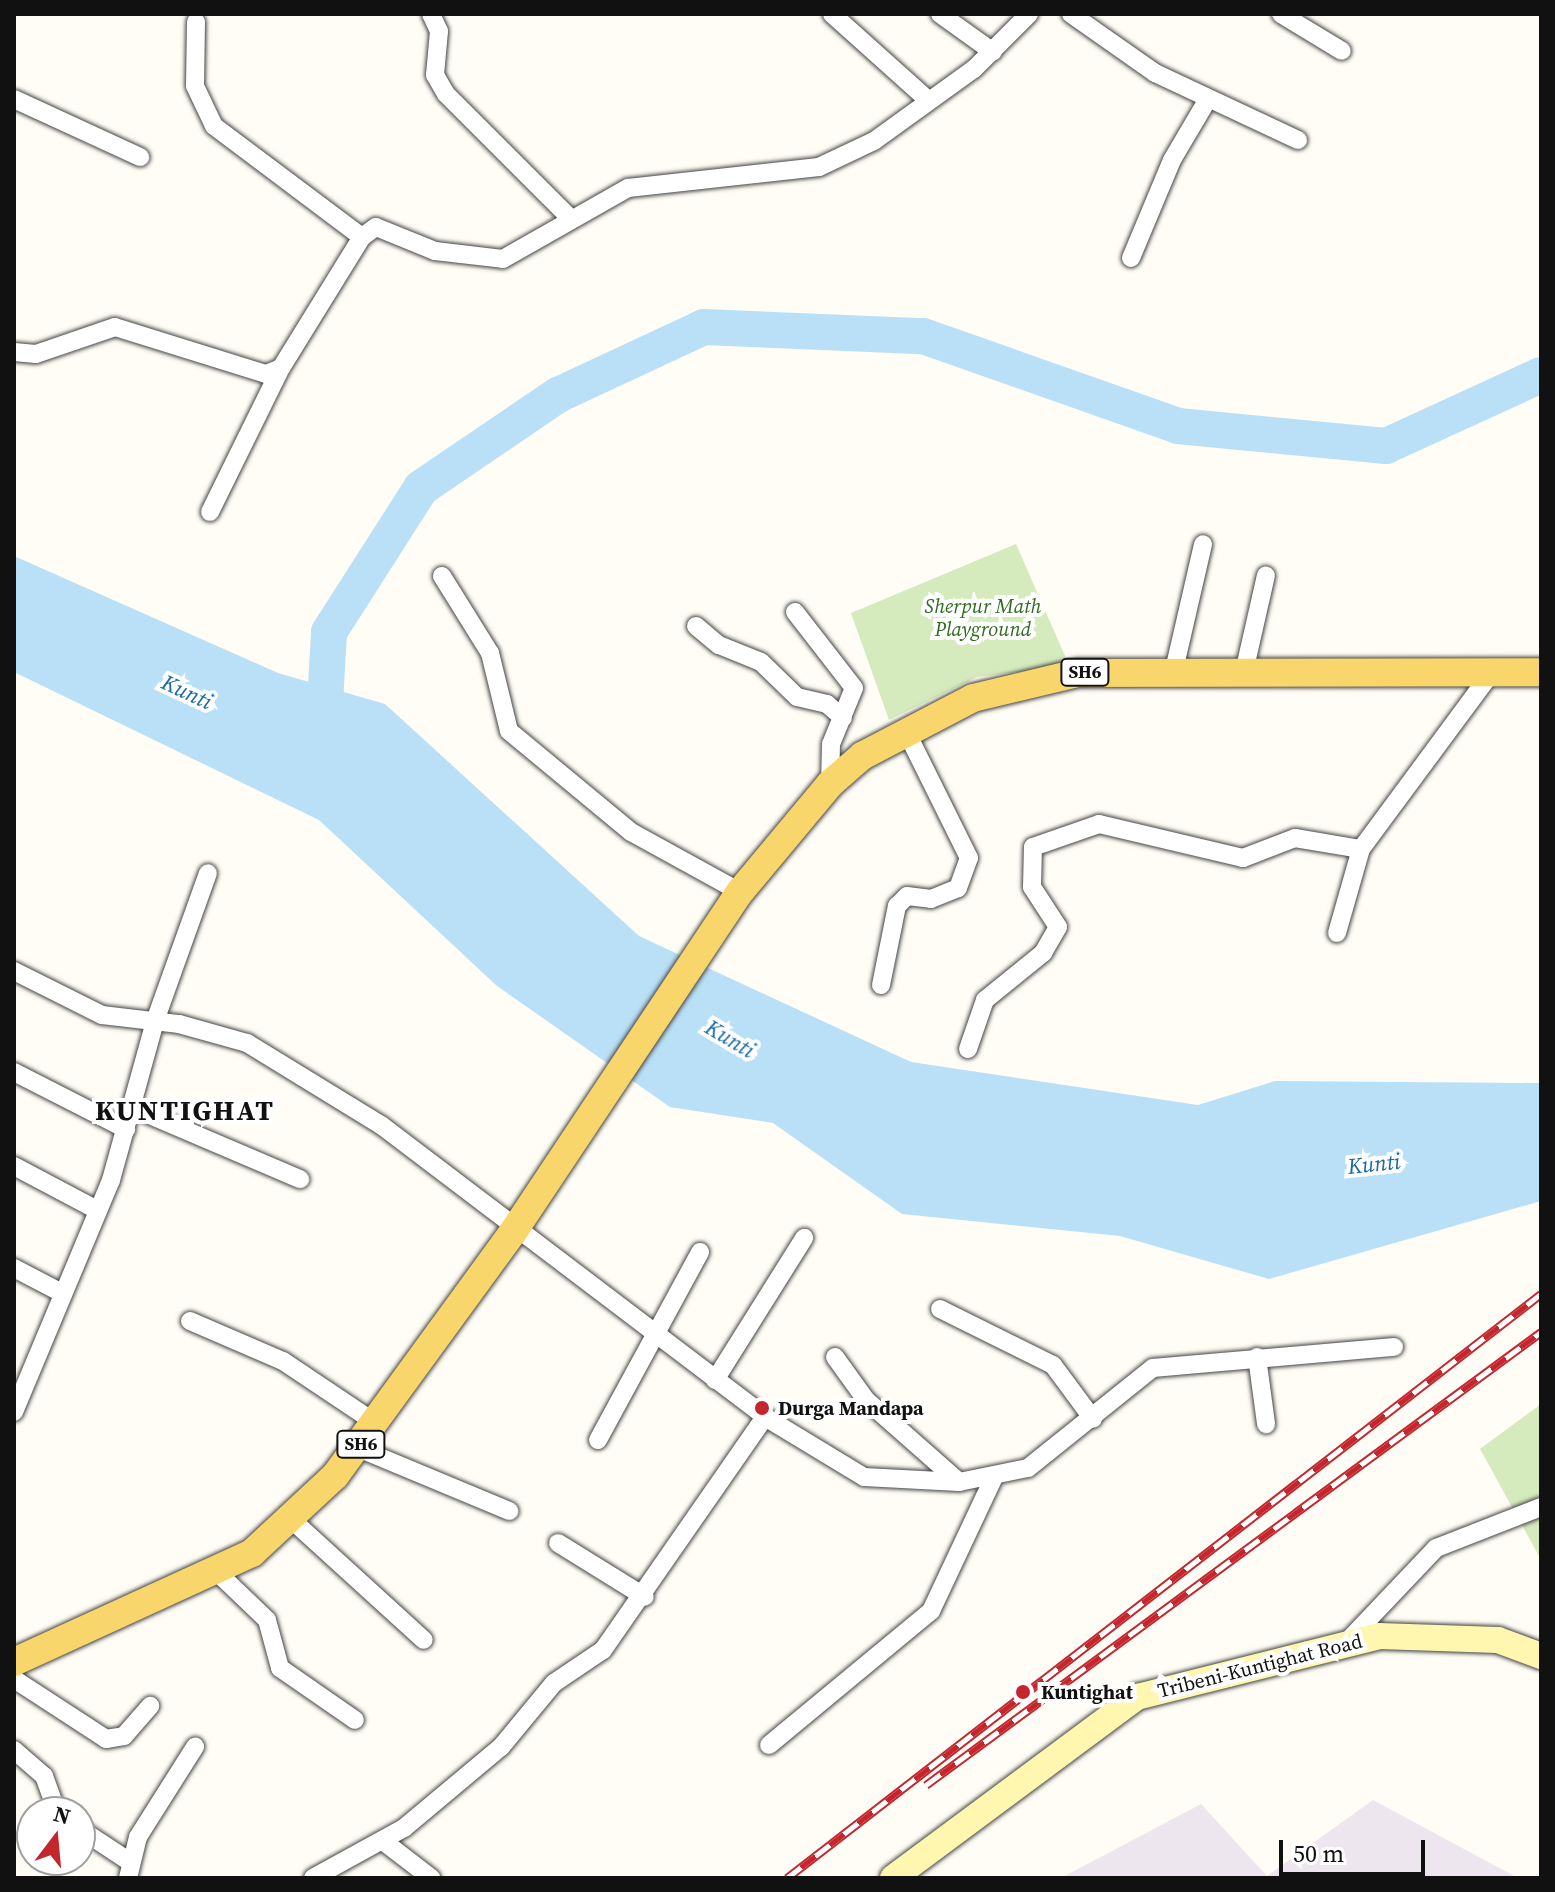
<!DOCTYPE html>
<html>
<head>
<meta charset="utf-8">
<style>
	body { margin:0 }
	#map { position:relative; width:1555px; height:1892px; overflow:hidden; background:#fffdf5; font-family:"Source Serif 4",serif }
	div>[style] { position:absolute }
	.industrial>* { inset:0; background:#eee6ef }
	.green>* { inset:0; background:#d5ebbd }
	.water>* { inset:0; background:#b9e0f7 }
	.river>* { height:36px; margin:-18px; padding:0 18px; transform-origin:18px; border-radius:18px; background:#b9e0f7 }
	.roads { filter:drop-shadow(0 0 2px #444) drop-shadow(0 0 2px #444) }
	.minor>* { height:18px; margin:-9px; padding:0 9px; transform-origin:9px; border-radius:9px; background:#fff }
	.secondary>* { height:26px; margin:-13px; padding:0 13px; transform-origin:13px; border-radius:13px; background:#fff6b0 }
	.primary>* { height:28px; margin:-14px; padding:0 14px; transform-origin:14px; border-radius:14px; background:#f9d66b }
	.rail>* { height:9px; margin-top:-4.5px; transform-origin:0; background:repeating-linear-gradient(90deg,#fff 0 18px,#c4262e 0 36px); box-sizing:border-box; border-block:2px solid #c4262e }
	.dots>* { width:22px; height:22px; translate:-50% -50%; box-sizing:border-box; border:4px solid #fff; border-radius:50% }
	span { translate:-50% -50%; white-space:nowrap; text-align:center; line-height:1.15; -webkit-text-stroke:8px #fff; paint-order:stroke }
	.shield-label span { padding:2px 6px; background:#fff; border:2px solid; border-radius:6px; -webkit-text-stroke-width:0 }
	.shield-label { font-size:18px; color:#111; font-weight:700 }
	.park-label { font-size:20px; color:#2f6b1f; font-style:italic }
	.poi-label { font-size:20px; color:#111; font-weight:700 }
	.left { translate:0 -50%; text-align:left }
	.street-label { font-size:20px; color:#111 }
	.water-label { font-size:22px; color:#1768a6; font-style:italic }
	.district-label { font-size:28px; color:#111; font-weight:700; letter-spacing:2px }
	.frame { position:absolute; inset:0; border:16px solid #111; pointer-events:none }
	.north { position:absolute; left:16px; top:1796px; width:80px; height:80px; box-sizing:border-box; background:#fff; border:2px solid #a0a0a0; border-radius:50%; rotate:16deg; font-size:22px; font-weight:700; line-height:32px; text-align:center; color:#111 }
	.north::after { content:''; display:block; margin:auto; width:28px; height:36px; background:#c4262e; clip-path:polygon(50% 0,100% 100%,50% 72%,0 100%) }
	.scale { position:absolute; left:1279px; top:1840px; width:146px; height:36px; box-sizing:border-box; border:4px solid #111; border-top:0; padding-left:10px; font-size:24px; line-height:28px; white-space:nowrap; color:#111; -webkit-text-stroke:6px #fff; paint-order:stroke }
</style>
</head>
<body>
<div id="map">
	<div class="industrial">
		<i style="clip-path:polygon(1373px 1800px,1518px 1878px,1061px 1878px,1201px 1804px,1267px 1876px)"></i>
	</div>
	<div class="green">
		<i style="clip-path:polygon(1016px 544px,1069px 665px,977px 677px,889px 720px,851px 613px)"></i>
		<i style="clip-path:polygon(1541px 1404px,1541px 1554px,1539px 1556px,1480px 1449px)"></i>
	</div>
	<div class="water">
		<i style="clip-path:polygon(14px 556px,278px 673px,385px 704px,639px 936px,911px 1062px,1198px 1105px,1275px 1081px,1541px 1083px,1541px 1201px,1269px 1279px,1120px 1236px,902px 1214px,773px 1123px,670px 1107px,497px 986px,319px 820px,14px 672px)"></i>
	</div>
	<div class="river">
		<i style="left:332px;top:733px;width:15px;rotate:-122deg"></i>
		<i style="left:324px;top:720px;width:88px;rotate:-86.7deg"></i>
		<i style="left:329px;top:632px;width:171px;rotate:-57.4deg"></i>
		<i style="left:421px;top:488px;width:166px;rotate:-34.2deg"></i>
		<i style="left:558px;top:395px;width:161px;rotate:-25deg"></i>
		<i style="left:704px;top:327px;width:219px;rotate:2.4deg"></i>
		<i style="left:923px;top:336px;width:270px;rotate:19.4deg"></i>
		<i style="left:1178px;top:426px;width:209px;rotate:5.5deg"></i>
		<i style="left:1386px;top:446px;width:170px;rotate:-24.6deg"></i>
	</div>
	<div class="roads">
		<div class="minor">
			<i style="left:431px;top:14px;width:19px;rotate:65deg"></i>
			<i style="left:439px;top:31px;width:44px;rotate:95.2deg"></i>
			<i style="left:435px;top:75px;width:22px;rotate:60deg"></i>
			<i style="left:446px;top:94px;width:174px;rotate:45deg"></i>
			<i style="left:832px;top:14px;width:130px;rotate:41.9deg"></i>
			<i style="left:940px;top:14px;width:65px;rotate:35.6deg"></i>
			<i style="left:1071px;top:14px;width:103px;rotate:35.1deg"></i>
			<i style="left:1155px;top:73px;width:158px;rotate:25.1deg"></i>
			<i style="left:1281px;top:14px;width:71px;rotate:31.2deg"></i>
			<i style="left:196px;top:22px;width:64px;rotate:90.9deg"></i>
			<i style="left:195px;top:86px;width:44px;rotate:64.6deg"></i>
			<i style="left:214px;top:126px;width:185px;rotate:36.9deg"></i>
			<i style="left:14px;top:99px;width:139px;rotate:24.7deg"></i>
			<i style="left:1131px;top:258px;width:106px;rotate:-67.3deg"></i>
			<i style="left:1172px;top:160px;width:71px;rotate:-59.5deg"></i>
			<i style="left:14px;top:352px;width:22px;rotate:5deg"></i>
			<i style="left:36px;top:354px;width:83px;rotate:-18.9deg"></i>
			<i style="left:115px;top:327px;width:158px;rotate:17.3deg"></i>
			<i style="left:266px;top:374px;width:16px;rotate:-22deg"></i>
			<i style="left:281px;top:368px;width:154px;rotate:-58.3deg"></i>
			<i style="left:362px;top:237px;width:17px;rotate:-36deg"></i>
			<i style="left:376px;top:227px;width:64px;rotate:22.1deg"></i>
			<i style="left:435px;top:251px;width:68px;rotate:6.7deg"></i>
			<i style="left:503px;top:259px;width:144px;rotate:-29.6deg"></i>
			<i style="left:628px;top:188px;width:192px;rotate:-6.3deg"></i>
			<i style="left:819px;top:167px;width:61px;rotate:-25.3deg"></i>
			<i style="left:874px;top:141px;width:123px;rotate:-35.8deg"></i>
			<i style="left:974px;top:69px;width:78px;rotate:-45deg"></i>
			<i style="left:210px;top:512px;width:161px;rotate:-63.8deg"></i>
			<i style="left:442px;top:576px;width:91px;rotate:58.1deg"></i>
			<i style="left:490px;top:653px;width:80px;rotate:76.3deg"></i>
			<i style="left:509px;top:731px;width:158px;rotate:39.6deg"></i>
			<i style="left:631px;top:832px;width:124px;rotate:28.8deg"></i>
			<i style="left:795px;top:612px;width:96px;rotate:52.2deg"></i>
			<i style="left:854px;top:688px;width:61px;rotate:112.3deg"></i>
			<i style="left:831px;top:744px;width:40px;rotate:91.4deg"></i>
			<i style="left:696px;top:626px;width:30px;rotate:40deg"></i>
			<i style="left:719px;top:645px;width:45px;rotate:22deg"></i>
			<i style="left:761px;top:662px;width:50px;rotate:44.2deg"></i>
			<i style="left:797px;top:697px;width:31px;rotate:13deg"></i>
			<i style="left:827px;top:704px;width:21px;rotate:41deg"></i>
			<i style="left:1174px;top:670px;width:129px;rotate:-77deg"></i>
			<i style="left:1244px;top:672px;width:99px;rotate:-77.2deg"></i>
			<i style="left:1337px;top:933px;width:87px;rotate:-74.1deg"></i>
			<i style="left:14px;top:971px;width:98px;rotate:26.6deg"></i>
			<i style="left:102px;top:1015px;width:78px;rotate:6.7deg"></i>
			<i style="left:179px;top:1024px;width:71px;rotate:15.6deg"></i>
			<i style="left:247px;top:1043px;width:157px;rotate:31.5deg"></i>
			<i style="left:381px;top:1125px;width:482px;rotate:37.2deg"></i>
			<i style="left:765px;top:1417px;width:116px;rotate:31.2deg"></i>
			<i style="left:864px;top:1477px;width:95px;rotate:3deg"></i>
			<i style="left:959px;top:1482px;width:70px;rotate:-11.5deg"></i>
			<i style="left:1028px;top:1468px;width:160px;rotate:-38.7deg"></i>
			<i style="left:1153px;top:1368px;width:242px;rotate:-5deg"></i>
			<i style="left:881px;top:985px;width:81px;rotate:-78.6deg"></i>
			<i style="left:897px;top:906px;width:14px;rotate:-45deg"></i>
			<i style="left:907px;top:896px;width:24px;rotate:7deg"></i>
			<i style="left:931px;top:899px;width:29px;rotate:-22deg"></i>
			<i style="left:958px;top:888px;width:32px;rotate:-70deg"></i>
			<i style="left:969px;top:858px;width:144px;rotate:-116.4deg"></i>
			<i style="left:968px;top:1049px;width:52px;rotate:-70.9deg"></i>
			<i style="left:985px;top:1000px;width:75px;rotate:-39deg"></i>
			<i style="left:1043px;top:953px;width:30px;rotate:-60deg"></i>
			<i style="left:1058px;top:927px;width:48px;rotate:-123deg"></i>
			<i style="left:1032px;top:887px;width:40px;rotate:-88.6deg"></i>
			<i style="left:1033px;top:847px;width:70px;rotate:-19.2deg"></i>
			<i style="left:1099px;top:824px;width:148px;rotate:13.3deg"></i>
			<i style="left:1243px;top:858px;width:56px;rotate:-21deg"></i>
			<i style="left:1295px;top:838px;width:67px;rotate:9.5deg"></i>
			<i style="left:1361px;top:849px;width:215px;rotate:-53.5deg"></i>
			<i style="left:14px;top:1072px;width:126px;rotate:27deg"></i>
			<i style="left:131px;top:1107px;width:184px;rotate:23.1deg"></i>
			<i style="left:14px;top:1166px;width:94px;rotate:27.9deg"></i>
			<i style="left:14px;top:1268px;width:54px;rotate:27.5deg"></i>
			<i style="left:940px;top:1309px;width:126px;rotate:26.4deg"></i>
			<i style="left:1053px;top:1365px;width:67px;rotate:53.5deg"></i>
			<i style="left:190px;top:1321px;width:101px;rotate:23.3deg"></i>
			<i style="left:283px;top:1361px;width:113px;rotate:33.8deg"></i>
			<i style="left:835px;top:1357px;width:53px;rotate:54.2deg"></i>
			<i style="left:866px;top:1400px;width:124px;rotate:41.4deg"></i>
			<i style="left:1257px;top:1357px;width:68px;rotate:82.3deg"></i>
			<i style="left:715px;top:1380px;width:168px;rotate:-57.9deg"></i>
			<i style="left:14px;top:1412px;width:251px;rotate:-67.3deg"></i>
			<i style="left:111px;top:1180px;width:165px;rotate:-74.5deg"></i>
			<i style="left:155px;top:1021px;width:157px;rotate:-70.3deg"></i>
			<i style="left:598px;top:1440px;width:214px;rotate:-61.5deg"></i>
			<i style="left:358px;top:1448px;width:164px;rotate:22.6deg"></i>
			<i style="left:292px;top:1520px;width:178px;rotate:42.3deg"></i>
			<i style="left:558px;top:1543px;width:102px;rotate:31.8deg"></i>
			<i style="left:218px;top:1573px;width:68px;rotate:43.8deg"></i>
			<i style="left:267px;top:1620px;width:50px;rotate:74.8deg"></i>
			<i style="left:280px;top:1668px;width:91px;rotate:34.7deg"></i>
			<i style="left:1345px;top:1644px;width:132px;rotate:-46.5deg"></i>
			<i style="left:1436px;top:1548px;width:113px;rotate:-21.3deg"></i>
			<i style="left:14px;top:1679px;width:110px;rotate:33.1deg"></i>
			<i style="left:106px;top:1739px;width:18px;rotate:-9deg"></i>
			<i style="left:124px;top:1736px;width:40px;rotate:-49deg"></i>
			<i style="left:769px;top:1745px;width:210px;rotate:-39.6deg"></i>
			<i style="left:931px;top:1611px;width:148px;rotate:-64.8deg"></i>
			<i style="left:14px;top:1750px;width:40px;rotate:41deg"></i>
			<i style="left:44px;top:1776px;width:38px;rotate:70deg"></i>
			<i style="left:80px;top:1829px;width:60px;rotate:33.4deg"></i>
			<i style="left:383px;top:1841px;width:61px;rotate:37.6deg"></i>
			<i style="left:128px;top:1878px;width:42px;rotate:-76.3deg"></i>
			<i style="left:138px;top:1837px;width:107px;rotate:-57.7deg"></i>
			<i style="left:313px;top:1878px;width:104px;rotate:-28.8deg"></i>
			<i style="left:404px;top:1828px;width:126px;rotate:-39.9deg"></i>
			<i style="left:501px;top:1747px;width:83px;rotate:-50.4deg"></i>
			<i style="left:554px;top:1683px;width:59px;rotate:-34deg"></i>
			<i style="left:603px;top:1650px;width:284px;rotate:-55.2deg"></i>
		</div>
		<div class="secondary">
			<i style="left:893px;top:1878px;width:304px;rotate:-36.6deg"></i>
			<i style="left:1137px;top:1697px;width:250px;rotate:-14.1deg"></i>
			<i style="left:1379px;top:1636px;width:119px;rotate:1.9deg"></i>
			<i style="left:1498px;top:1640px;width:46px;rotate:20.4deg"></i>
		</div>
		<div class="primary">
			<i style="left:14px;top:1662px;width:262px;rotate:-24.6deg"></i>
			<i style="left:252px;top:1553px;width:113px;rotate:-42.9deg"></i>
			<i style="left:335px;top:1476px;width:302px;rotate:-53.9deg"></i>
			<i style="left:513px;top:1232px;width:409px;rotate:-56.3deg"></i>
			<i style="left:740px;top:892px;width:141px;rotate:-50.2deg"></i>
			<i style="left:830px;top:784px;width:43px;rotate:-41.2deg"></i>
			<i style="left:862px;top:756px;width:125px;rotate:-27.6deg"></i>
			<i style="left:973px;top:698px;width:108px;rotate:-13.4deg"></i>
			<i style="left:1078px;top:673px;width:463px;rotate:-0.1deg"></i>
		</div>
	</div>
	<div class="rail">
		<i style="left:926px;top:1785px;width:764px;rotate:-36.37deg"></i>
		<i style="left:787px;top:1878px;width:954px;rotate:-37.76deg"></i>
	</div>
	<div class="dots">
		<i style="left:762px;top:1408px;background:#c4262e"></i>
		<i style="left:1023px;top:1692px;background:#c4262e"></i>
	</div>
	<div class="shield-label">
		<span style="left:1085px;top:672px">SH6</span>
		<span style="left:361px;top:1444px">SH6</span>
	</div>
	<div class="park-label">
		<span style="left:983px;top:618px">Sherpur Math<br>Playground</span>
	</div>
	<div class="poi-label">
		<span class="left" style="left:778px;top:1408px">Durga Mandapa</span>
		<span class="left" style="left:1041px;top:1692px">Kuntighat</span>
	</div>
	<div class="street-label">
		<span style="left:1260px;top:1666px;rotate:-14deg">Tribeni-Kuntighat Road</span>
	</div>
	<div class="water-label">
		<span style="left:187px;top:692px;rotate:25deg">Kunti</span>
		<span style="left:730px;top:1039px;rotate:31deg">Kunti</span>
		<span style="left:1374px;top:1164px;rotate:-6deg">Kunti</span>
	</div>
	<div class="district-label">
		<span style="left:185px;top:1110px">KUNTIGHAT</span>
	</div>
	<div class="frame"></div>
	<div class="north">N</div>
	<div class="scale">50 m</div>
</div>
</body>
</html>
